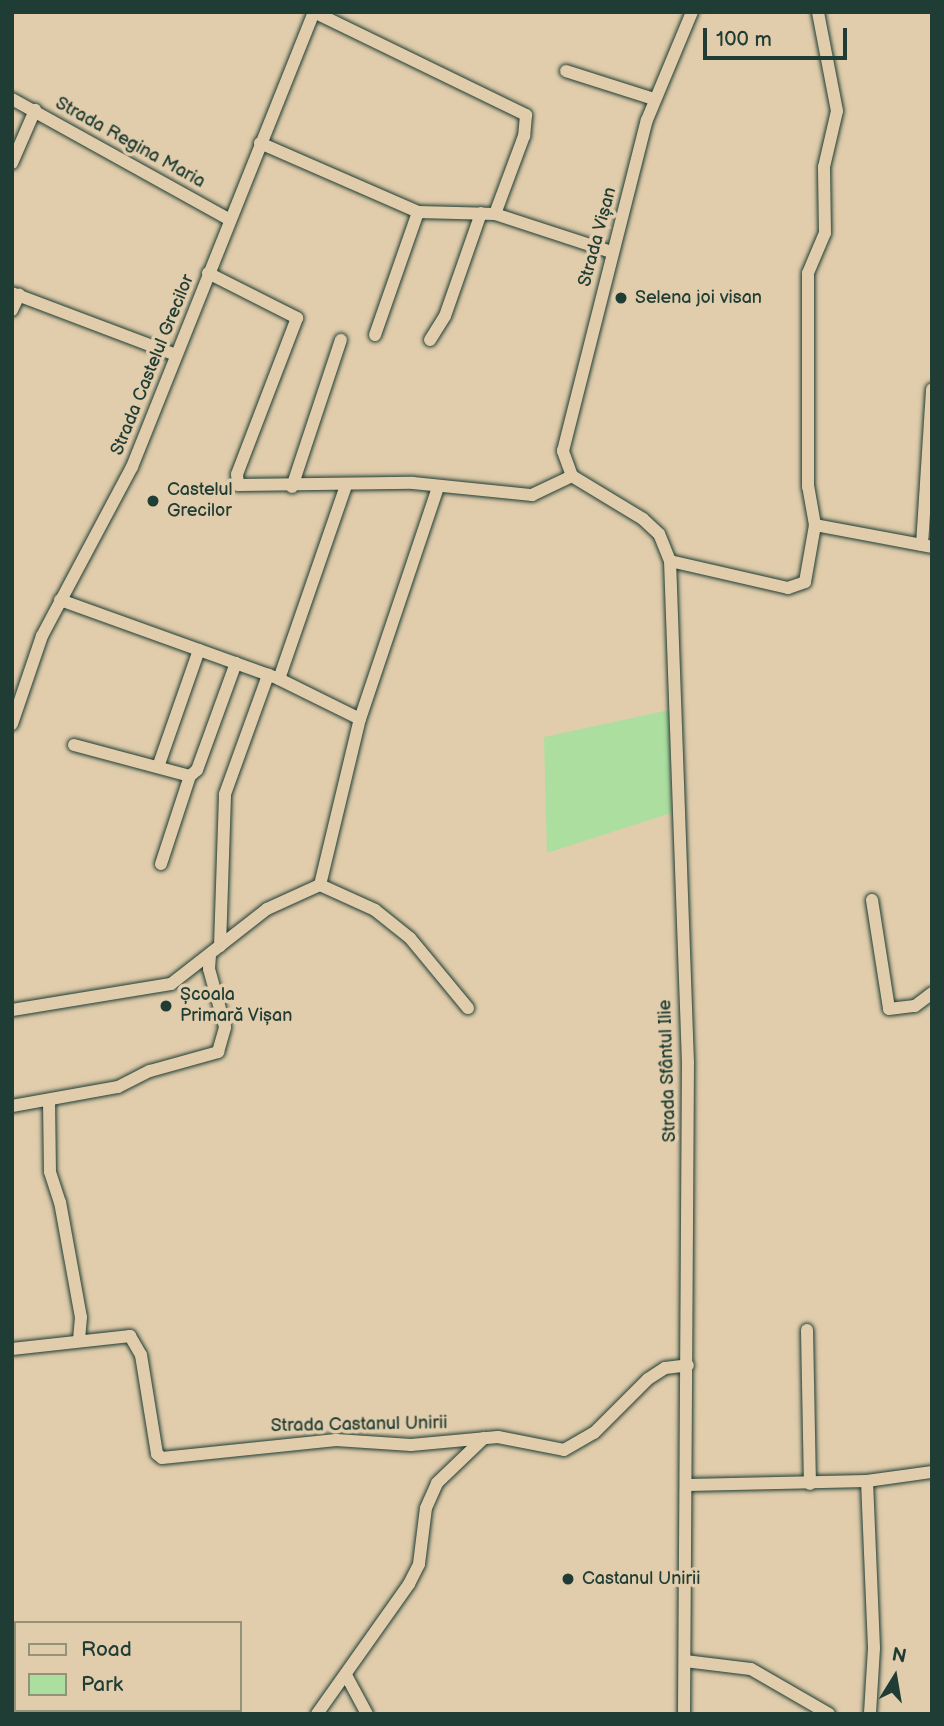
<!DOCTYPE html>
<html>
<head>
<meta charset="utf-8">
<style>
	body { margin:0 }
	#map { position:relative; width:944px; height:1726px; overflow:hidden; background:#e1cdac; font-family:"Balsamiq Sans",sans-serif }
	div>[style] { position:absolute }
	.green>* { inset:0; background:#acde9f }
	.roads { filter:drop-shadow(0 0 2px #1f3d34) drop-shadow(0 0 2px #1f3d34) }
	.minor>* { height:12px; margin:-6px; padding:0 6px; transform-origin:6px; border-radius:6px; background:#e1cdac }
	.dots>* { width:19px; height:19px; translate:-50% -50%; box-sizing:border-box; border:4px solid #e1cdac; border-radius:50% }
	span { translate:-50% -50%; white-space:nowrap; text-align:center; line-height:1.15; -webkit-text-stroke:7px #e1cdac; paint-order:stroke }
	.street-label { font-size:18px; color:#1f3d34 }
	.poi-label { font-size:18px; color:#1f3d34 }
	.left { translate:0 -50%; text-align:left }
	.frame { position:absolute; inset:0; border:14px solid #1f3d34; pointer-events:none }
	.legend { position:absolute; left:14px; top:1621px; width:228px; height:91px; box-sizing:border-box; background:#e1cdac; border:2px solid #93937c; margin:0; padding:9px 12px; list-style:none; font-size:21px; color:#1f3d34 }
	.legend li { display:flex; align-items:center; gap:14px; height:35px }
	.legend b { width:35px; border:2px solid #93937c }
	.north { position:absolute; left:860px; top:1642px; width:70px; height:70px; -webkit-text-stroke:5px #e1cdac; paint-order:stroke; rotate:11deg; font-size:19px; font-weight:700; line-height:28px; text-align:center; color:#1f3d34 }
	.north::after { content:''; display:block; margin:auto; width:24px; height:32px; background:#1f3d34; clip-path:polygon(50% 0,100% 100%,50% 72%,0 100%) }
	.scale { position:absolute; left:703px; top:28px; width:144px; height:32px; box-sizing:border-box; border:4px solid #1f3d34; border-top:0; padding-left:9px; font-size:21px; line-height:24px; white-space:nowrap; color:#1f3d34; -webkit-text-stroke:5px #e1cdac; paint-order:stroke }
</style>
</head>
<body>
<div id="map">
	<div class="green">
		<i style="clip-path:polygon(669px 710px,671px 813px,547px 853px,544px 737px)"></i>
	</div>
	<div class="roads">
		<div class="minor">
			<i style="left:566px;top:71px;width:92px;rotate:17.7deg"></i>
			<i style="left:12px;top:99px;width:249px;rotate:29deg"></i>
			<i style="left:260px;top:143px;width:172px;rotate:23.6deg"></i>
			<i style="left:418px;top:212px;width:77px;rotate:1.5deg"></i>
			<i style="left:495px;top:214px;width:122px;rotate:18.1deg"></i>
			<i style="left:12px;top:163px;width:58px;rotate:-66.5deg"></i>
			<i style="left:208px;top:273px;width:100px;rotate:26.8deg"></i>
			<i style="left:297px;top:318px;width:167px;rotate:111deg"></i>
			<i style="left:237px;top:474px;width:11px;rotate:85deg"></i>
			<i style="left:238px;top:485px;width:175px;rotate:-0.7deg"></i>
			<i style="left:413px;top:483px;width:120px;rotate:5.8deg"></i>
			<i style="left:532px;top:495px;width:44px;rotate:-25.4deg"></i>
			<i style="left:12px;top:293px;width:175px;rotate:20.7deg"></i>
			<i style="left:12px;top:310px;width:17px;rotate:-65deg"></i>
			<i style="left:375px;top:335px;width:130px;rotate:-70.7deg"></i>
			<i style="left:430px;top:340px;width:28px;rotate:-58deg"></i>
			<i style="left:445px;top:316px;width:109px;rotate:-70.7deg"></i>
			<i style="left:292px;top:487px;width:155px;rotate:-71.6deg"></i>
			<i style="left:815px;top:525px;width:119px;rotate:10.6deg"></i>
			<i style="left:922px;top:545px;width:156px;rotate:-86.3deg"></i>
			<i style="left:670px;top:561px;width:121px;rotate:12.9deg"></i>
			<i style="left:788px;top:588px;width:18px;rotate:-19deg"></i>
			<i style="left:805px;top:582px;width:58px;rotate:-80deg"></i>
			<i style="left:815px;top:525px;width:39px;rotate:-100deg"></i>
			<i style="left:808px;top:487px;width:214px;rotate:-90deg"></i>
			<i style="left:808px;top:273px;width:43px;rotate:-67deg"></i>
			<i style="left:825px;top:233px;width:66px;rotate:-90.9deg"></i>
			<i style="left:824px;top:167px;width:57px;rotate:-76.9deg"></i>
			<i style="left:837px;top:111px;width:101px;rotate:-100.9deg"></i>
			<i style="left:60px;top:600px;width:233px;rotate:19.8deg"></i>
			<i style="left:279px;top:679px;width:90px;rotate:26.3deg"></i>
			<i style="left:279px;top:679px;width:204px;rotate:-70.9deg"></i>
			<i style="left:12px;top:724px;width:93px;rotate:-71.2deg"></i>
			<i style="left:42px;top:636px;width:191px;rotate:-62deg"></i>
			<i style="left:132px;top:467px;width:490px;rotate:-68.2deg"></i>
			<i style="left:314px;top:12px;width:236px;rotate:25.9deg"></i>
			<i style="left:526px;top:115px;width:21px;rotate:95deg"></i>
			<i style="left:524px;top:136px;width:83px;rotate:110.4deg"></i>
			<i style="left:74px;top:745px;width:120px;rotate:15deg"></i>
			<i style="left:190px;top:776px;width:9px;rotate:-41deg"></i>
			<i style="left:197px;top:770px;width:114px;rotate:-70deg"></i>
			<i style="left:158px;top:767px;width:124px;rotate:-70.7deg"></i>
			<i style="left:161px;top:864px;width:93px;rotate:-71.8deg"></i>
			<i style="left:320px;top:885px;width:171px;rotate:-76.5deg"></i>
			<i style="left:360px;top:719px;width:245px;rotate:-71.4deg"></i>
			<i style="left:872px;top:900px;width:110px;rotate:81.1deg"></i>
			<i style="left:889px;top:1009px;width:26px;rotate:-7deg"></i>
			<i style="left:915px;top:1006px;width:21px;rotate:-37deg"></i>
			<i style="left:220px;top:946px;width:152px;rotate:-88.1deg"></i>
			<i style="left:225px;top:794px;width:127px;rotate:-70.1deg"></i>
			<i style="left:12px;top:1010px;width:161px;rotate:-9.3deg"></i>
			<i style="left:171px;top:984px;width:122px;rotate:-38deg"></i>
			<i style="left:267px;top:909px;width:58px;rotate:-24.4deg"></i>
			<i style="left:320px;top:885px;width:60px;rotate:24.4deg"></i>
			<i style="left:375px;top:910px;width:45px;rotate:38.7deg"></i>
			<i style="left:410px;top:938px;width:91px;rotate:50.4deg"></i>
			<i style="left:49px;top:1101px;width:71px;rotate:89.2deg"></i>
			<i style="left:50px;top:1172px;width:32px;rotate:72deg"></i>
			<i style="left:60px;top:1202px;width:117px;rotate:79.7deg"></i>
			<i style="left:81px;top:1317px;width:23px;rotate:95deg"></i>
			<i style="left:12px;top:1106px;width:108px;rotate:-10.2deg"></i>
			<i style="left:118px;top:1087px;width:36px;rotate:-27deg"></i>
			<i style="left:150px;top:1071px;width:71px;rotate:-15.6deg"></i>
			<i style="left:218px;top:1052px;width:26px;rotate:-74deg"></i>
			<i style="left:225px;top:1027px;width:60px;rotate:-105.4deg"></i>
			<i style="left:209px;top:969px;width:15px;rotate:-86deg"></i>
			<i style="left:807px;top:1330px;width:154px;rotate:88.9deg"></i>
			<i style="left:12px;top:1349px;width:119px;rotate:-6.3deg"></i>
			<i style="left:130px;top:1336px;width:22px;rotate:60deg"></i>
			<i style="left:141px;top:1355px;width:100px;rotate:80.8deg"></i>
			<i style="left:157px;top:1454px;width:6px;rotate:39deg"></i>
			<i style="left:162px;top:1458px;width:175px;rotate:-5.9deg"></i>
			<i style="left:336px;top:1440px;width:75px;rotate:3.8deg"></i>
			<i style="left:411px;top:1445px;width:87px;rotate:-5.3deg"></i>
			<i style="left:498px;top:1437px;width:67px;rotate:11.1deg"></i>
			<i style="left:564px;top:1450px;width:34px;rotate:-30deg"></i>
			<i style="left:594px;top:1433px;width:76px;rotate:-45deg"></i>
			<i style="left:648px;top:1379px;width:20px;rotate:-33deg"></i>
			<i style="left:665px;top:1368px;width:23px;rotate:-7deg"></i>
			<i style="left:867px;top:1481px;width:167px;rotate:87.6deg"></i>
			<i style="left:874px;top:1648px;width:66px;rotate:93.5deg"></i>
			<i style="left:688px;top:1485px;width:179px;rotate:-1.3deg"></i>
			<i style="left:867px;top:1481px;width:66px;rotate:-7.9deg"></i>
			<i style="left:685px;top:1661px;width:66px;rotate:6.9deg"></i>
			<i style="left:751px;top:1669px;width:90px;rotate:30deg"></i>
			<i style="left:346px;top:1675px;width:44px;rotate:61.7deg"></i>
			<i style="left:317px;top:1714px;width:159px;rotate:-54.7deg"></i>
			<i style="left:409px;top:1584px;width:22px;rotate:-63deg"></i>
			<i style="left:419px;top:1564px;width:56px;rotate:-82.9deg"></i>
			<i style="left:426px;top:1508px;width:27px;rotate:-66deg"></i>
			<i style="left:437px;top:1483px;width:65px;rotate:-43.8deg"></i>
			<i style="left:684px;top:1714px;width:651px;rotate:-89.65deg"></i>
			<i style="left:688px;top:1063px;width:502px;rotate:-92.05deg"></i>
			<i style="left:670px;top:561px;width:29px;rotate:-112deg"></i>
			<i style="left:659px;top:534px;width:22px;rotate:-137deg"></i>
			<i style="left:643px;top:519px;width:83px;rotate:-148.8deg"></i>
			<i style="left:572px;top:476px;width:27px;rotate:-110deg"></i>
			<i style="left:563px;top:451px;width:341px;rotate:-75.8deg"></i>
			<i style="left:647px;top:120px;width:117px;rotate:-67.4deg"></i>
		</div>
	</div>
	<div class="dots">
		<i style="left:621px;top:298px;background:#1f3d34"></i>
		<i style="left:153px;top:501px;background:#1f3d34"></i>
		<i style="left:166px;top:1006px;background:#1f3d34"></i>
		<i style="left:568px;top:1579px;background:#1f3d34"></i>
	</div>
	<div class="street-label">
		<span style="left:130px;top:143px;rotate:29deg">Strada Regina Maria</span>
		<span style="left:598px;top:237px;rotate:-75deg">Strada Vișan</span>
		<span style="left:153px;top:365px;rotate:-68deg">Strada Castelul Grecilor</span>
		<span style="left:668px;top:1071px;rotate:-92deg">Strada Sfântul Ilie</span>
		<span style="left:359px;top:1425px;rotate:-1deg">Strada Castanul Unirii</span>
	</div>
	<div class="poi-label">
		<span class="left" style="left:635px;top:298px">Selena joi visan</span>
		<span class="left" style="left:167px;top:501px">Castelul<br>Grecilor</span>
		<span class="left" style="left:180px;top:1006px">Școala<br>Primară Vișan</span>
		<span class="left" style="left:582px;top:1579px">Castanul Unirii</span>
	</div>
	<div class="frame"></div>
	<ul class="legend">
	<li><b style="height:9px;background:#e1cdac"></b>Road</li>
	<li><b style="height:19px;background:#acde9f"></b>Park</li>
	</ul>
	<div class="north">N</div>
	<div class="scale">100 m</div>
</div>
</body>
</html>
